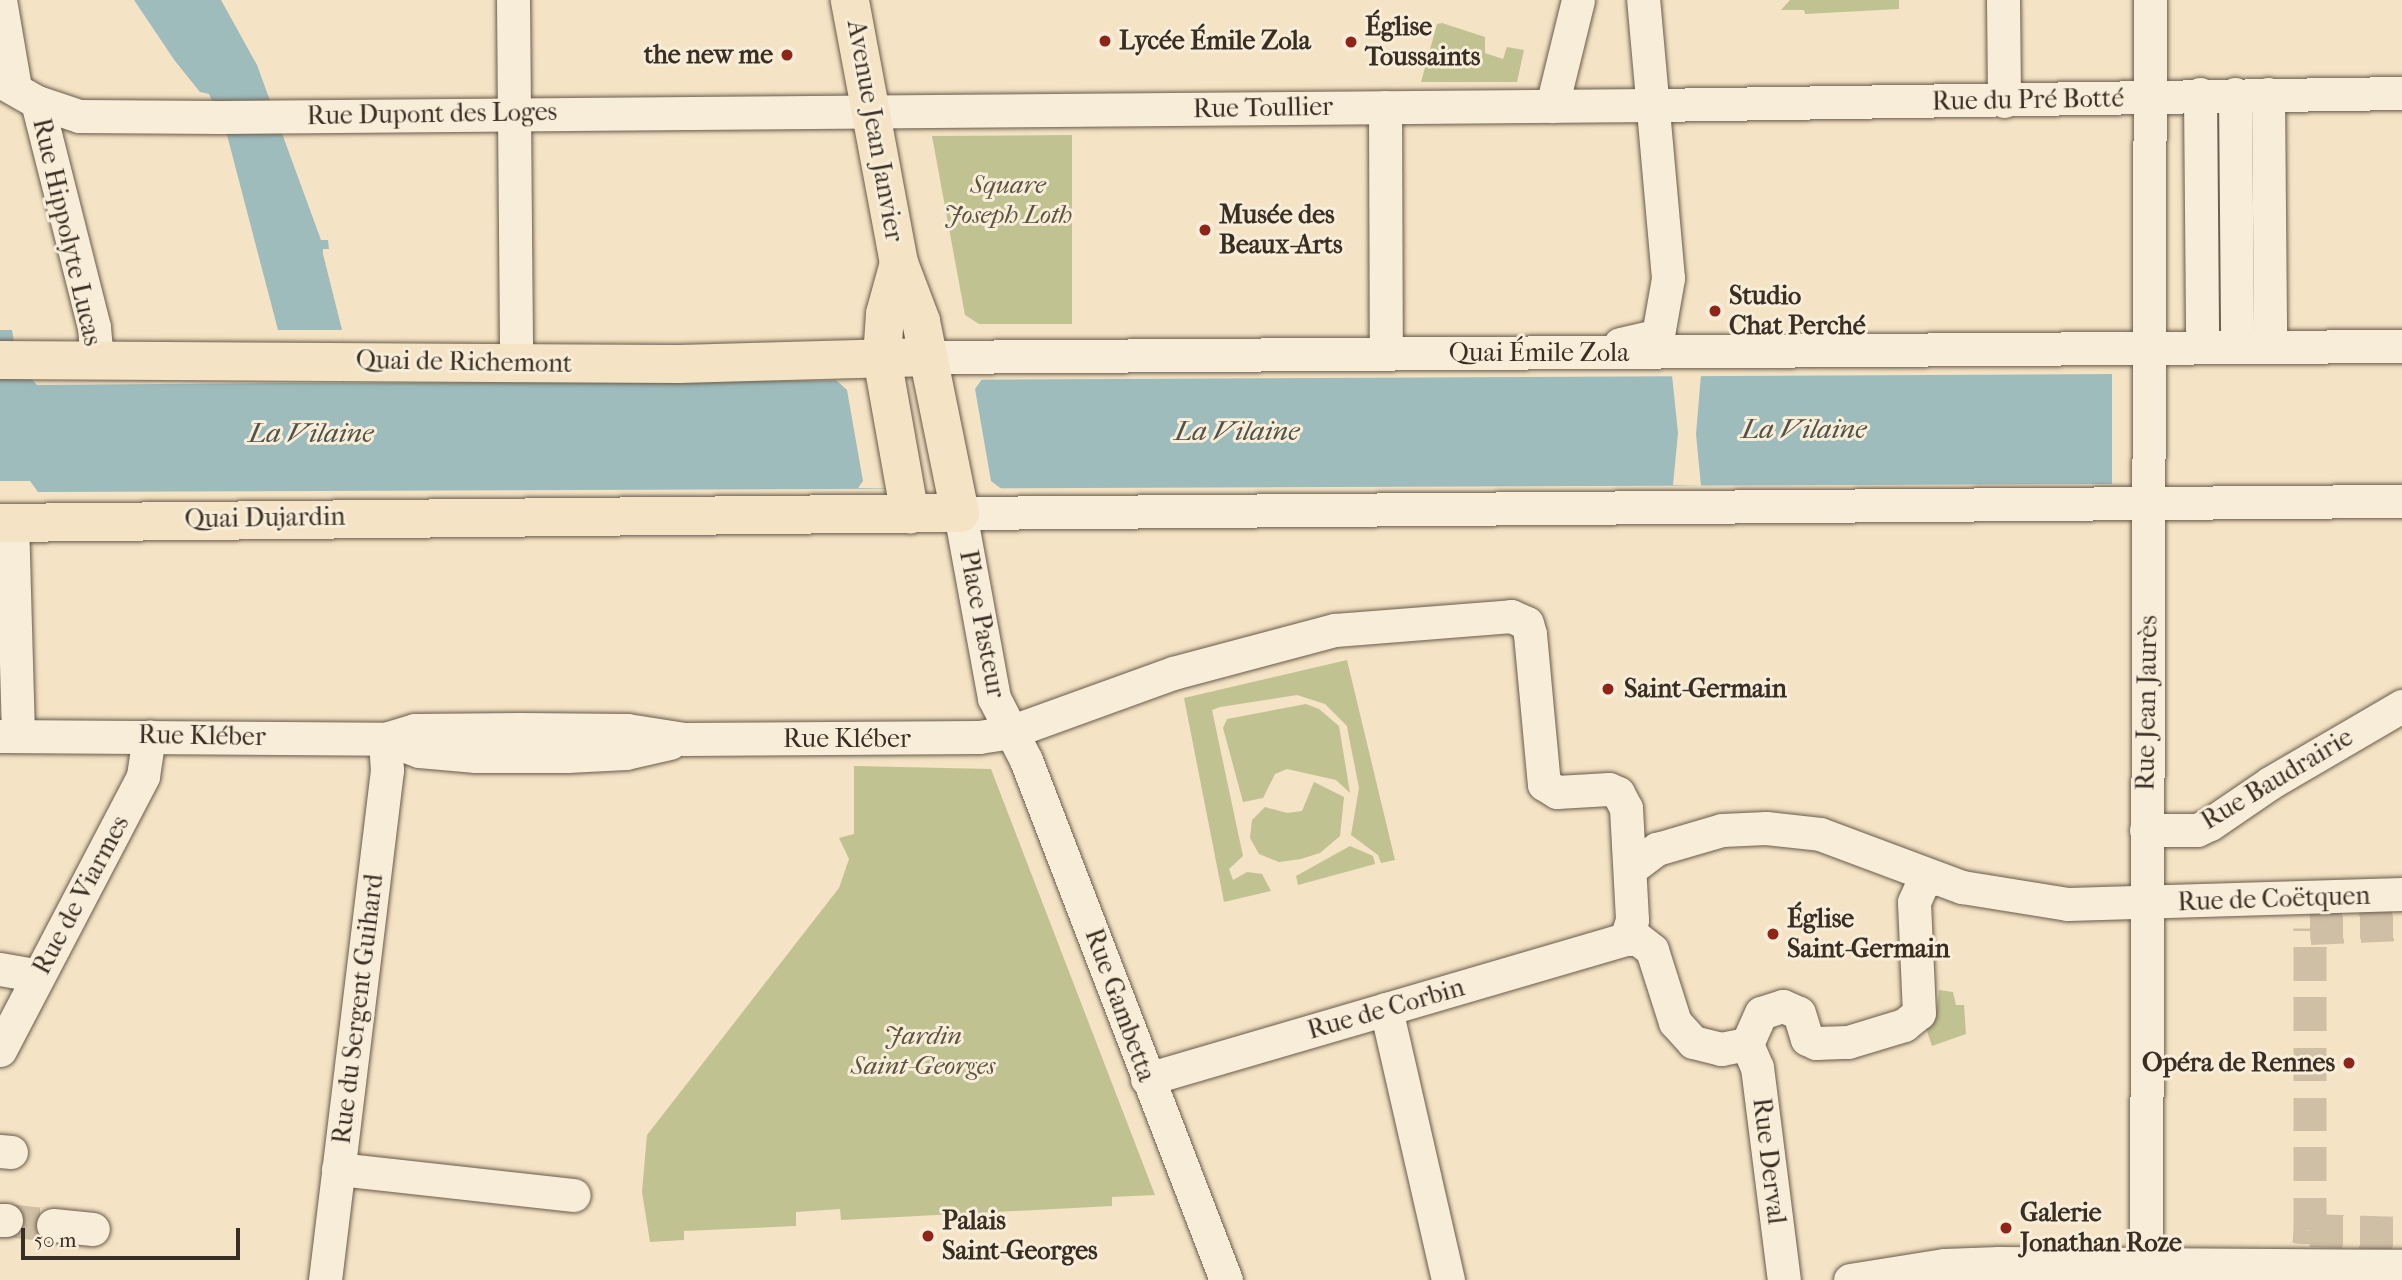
<!DOCTYPE html>
<html>
<head>
<meta charset="utf-8">
<style>
	body { margin:0 }
	#map { position:relative; width:2402px; height:1280px; overflow:hidden; background:#f4e3c4; font-family:"IM FELL French Canon",serif }
	div>[style] { position:absolute }
	.green>* { inset:0; background:#c0c291 }
	.water>* { inset:0; background:#9fbcbd }
	.pier>* { inset:0; background:#f4e3c4; transform-origin:0 0 }
	.minor-tunnel>* { height:33px; margin-top:-16.5px; transform-origin:0; background:repeating-linear-gradient(90deg,#cfbfa4 0 33px,transparent 0 50px) }
	.roads { filter:drop-shadow(0 0 2px #685b4b) drop-shadow(0 0 2px #685b4b) }
	.minor>* { height:33px; margin:-16.5px; padding:0 16.5px; transform-origin:16.5px; border-radius:16.5px; background:#f8edd9 }
	.major>* { height:38px; margin:-19px; padding:0 19px; transform-origin:19px; border-radius:19px; background:#f4e3c4 }
	.dots>* { width:19px; height:19px; translate:-50% -50%; box-sizing:border-box; border:4px solid #f8edd9; border-radius:50% }
	span { translate:-50% -50%; white-space:nowrap; text-align:center; line-height:1.15; -webkit-text-stroke:6px #f8edd9; paint-order:stroke }
	.poi-label { font-size:26px; color:#392e23; font-weight:700 }
	.left { translate:0 -50%; text-align:left }
	.right { translate:-100% -50%; text-align:right }
	.street-label { font-size:26px; color:#392e23 }
	.park-label { font-size:26px; color:#5b533e; font-style:italic }
	.water-label { font-size:28px; color:#52524a; font-style:italic }
	.scale { position:absolute; left:21px; top:1228px; width:219px; height:32px; box-sizing:border-box; border:4px solid #392e23; border-top:0; padding-left:9px; font-size:21px; line-height:24px; white-space:nowrap; color:#392e23; -webkit-text-stroke:5px #f8edd9; paint-order:stroke }
</style>
</head>
<body>
<div id="map">
	<div class="green">
		<i style="clip-path:polygon(1790px 0,1899px 0,1899px 9px,1805px 14px,1804px 10px,1781px 10px)"></i>
		<i style="clip-path:polygon(1442px 23px,1485px 37px,1485px 53px,1503px 59px,1507px 47px,1524px 50px,1517px 82px,1421px 82px,1437px 24px)"></i>
		<i style="clip-path:polygon(1072px 135px,1072px 324px,979px 324px,965px 315px,932px 136px)"></i>
		<i style="clip-path:polygon(1347px 660px,1395px 860px,1381px 863px,1378px 855px,1351px 835px,1359px 788px,1349px 737px,1347px 726px,1325px 704px,1297px 695px,1220px 707px,1212px 710px,1243px 856px,1229px 869px,1233px 880px,1247px 872px,1262px 874px,1271px 891px,1224px 902px,1184px 698px)"></i>
		<i style="clip-path:polygon(1306px 704px,1319px 709px,1339px 726px,1350px 793px,1336px 780px,1287px 769px,1275px 774px,1263px 798px,1243px 802px,1223px 728px,1227px 719px)"></i>
		<i style="clip-path:polygon(854px 766px,991px 769px,1155px 1195px,1112px 1197px,1112px 1206px,841px 1220px,840px 1209px,796px 1212px,796px 1226px,684px 1231px,684px 1240px,650px 1242px,642px 1192px,647px 1135px,839px 888px,849px 859px,839px 838px,854px 834px)"></i>
		<i style="clip-path:polygon(1314px 782px,1344px 797px,1340px 836px,1320px 853px,1301px 859px,1279px 862px,1259px 854px,1250px 838px,1252px 820px,1265px 807px,1287px 813px,1302px 811px)"></i>
		<i style="clip-path:polygon(1350px 846px,1373px 856px,1375px 864px,1298px 885px,1296px 876px)"></i>
		<i style="clip-path:polygon(1939px 990px,1953px 992px,1956px 1005px,1964px 1005px,1966px 1034px,1932px 1046px,1924px 1022px,1936px 1017px)"></i>
	</div>
	<div class="water">
		<i style="clip-path:polygon(134px 0,221px 0,257px 65px,321px 240px,328px 240px,329px 249px,323px 249px,323px 254px,342px 330px,343px 383px,2112px 374px,2112px 484px,38px 492px,30px 481px,0 481px,0 330px,12px 330px,18px 364px,37px 385px,280px 383px,278px 330px,227px 135px,209px 94px,200px 92px,175px 61px)"></i>
	</div>
	<div class="pier">
		<i style="left:278px;top:330px;width:64px;height:53px"></i>
		<i style="clip-path:polygon(1672px 375px,1701px 375px,1696px 434px,1701px 486px,1673px 485px,1678px 433px)"></i>
		<i style="clip-path:polygon(982px 379px,975px 389px,991px 481px,1003px 490px,858px 488px,863px 481px,847px 390px,836px 380px)"></i>
	</div>
	<div class="minor-tunnel">
		<i style="left:6px;top:1220px;width:47px;rotate:6.1deg"></i>
		<i style="left:2310px;top:1230px;width:302px;rotate:-90deg"></i>
		<i style="left:2310px;top:928px;width:92px;rotate:-2.5deg"></i>
		<i style="left:2309px;top:1244px;width:14px;rotate:-86deg"></i>
		<i style="left:2310px;top:1230px;width:92px;rotate:1.9deg"></i>
	</div>
	<div class="roads">
		<div class="minor">
			<i style="left:0;top:0;width:89px;rotate:80.3deg"></i>
			<i style="left:513px;top:0;width:365px;rotate:89.5deg"></i>
			<i style="left:2003px;top:0;width:101px;rotate:89.4deg"></i>
			<i style="left:0;top:81px;width:43px;rotate:29.6deg"></i>
			<i style="left:37px;top:102px;width:44px;rotate:18.4deg"></i>
			<i style="left:79px;top:116px;width:141px;rotate:0.4deg"></i>
			<i style="left:220px;top:117px;width:1434px;rotate:-0.48deg"></i>
			<i style="left:1654px;top:105px;width:748px;rotate:-0.92deg"></i>
			<i style="left:2200px;top:94px;width:252px;rotate:89.5deg"></i>
			<i style="left:2235px;top:94px;width:252px;rotate:89.5deg"></i>
			<i style="left:2268px;top:94px;width:252px;rotate:89.5deg"></i>
			<i style="left:37px;top:102px;width:232px;rotate:75.8deg"></i>
			<i style="left:94px;top:327px;width:34px;rotate:85deg"></i>
			<i style="left:1552px;top:106px;width:109px;rotate:-76.2deg"></i>
			<i style="left:1385px;top:107px;width:247px;rotate:89.8deg"></i>
			<i style="left:1620px;top:344px;width:39px;rotate:-13deg"></i>
			<i style="left:1658px;top:335px;width:58px;rotate:-80deg"></i>
			<i style="left:1668px;top:278px;width:279px;rotate:-95.1deg"></i>
			<i style="left:929px;top:357px;width:1473px;rotate:-0.43deg"></i>
			<i style="left:12px;top:520px;width:216px;rotate:88.4deg"></i>
			<i style="left:0;top:736px;width:385px;rotate:0.4deg"></i>
			<i style="left:385px;top:739px;width:31px;rotate:-17deg"></i>
			<i style="left:415px;top:730px;width:106px;rotate:-0.5deg"></i>
			<i style="left:521px;top:729px;width:106px;rotate:0.5deg"></i>
			<i style="left:627px;top:730px;width:58px;rotate:9deg"></i>
			<i style="left:684px;top:739px;width:295px;rotate:-0.4deg"></i>
			<i style="left:979px;top:737px;width:31px;rotate:-9deg"></i>
			<i style="left:1010px;top:732px;width:173px;rotate:-19.9deg"></i>
			<i style="left:1173px;top:673px;width:168px;rotate:-14.9deg"></i>
			<i style="left:1335px;top:630px;width:177px;rotate:-4.5deg"></i>
			<i style="left:1511px;top:616px;width:17px;rotate:24deg"></i>
			<i style="left:1527px;top:623px;width:11px;rotate:75deg"></i>
			<i style="left:1530px;top:634px;width:151px;rotate:84.7deg"></i>
			<i style="left:1544px;top:784px;width:15px;rotate:32deg"></i>
			<i style="left:1557px;top:792px;width:52px;rotate:-3.3deg"></i>
			<i style="left:1609px;top:789px;width:10px;rotate:24deg"></i>
			<i style="left:1618px;top:793px;width:17px;rotate:62deg"></i>
			<i style="left:1626px;top:808px;width:112px;rotate:86.9deg"></i>
			<i style="left:1632px;top:920px;width:20px;rotate:108deg"></i>
			<i style="left:397px;top:743px;width:23px;rotate:20deg"></i>
			<i style="left:419px;top:751px;width:57px;rotate:5deg"></i>
			<i style="left:476px;top:756px;width:91px"></i>
			<i style="left:567px;top:756px;width:59px;rotate:-2.9deg"></i>
			<i style="left:626px;top:753px;width:45px;rotate:-12.8deg"></i>
			<i style="left:2146px;top:830px;width:51px"></i>
			<i style="left:2197px;top:830px;width:14px;rotate:-25deg"></i>
			<i style="left:2210px;top:824px;width:73px;rotate:-34.3deg"></i>
			<i style="left:2270px;top:783px;width:153px;rotate:-30.3deg"></i>
			<i style="left:1630px;top:869px;width:34px;rotate:-37deg"></i>
			<i style="left:1657px;top:849px;width:68px;rotate:-16.3deg"></i>
			<i style="left:1722px;top:830px;width:44px;rotate:-2.6deg"></i>
			<i style="left:1766px;top:828px;width:54px;rotate:6.3deg"></i>
			<i style="left:1820px;top:834px;width:152px;rotate:20.5deg"></i>
			<i style="left:1962px;top:887px;width:107px;rotate:9.1deg"></i>
			<i style="left:2068px;top:904px;width:334px;rotate:-1.7deg"></i>
			<i style="left:0;top:969px;width:39px;rotate:10deg"></i>
			<i style="left:1386px;top:1009px;width:278px;rotate:77.1deg"></i>
			<i style="left:1747px;top:1044px;width:25px;rotate:67deg"></i>
			<i style="left:1757px;top:1067px;width:215px;rotate:82.8deg"></i>
			<i style="left:0;top:1050px;width:309px;rotate:-62.4deg"></i>
			<i style="left:143px;top:776px;width:40px;rotate:-81.5deg"></i>
			<i style="left:1147px;top:1079px;width:499px;rotate:-16.3deg"></i>
			<i style="left:1626px;top:939px;width:12px"></i>
			<i style="left:1638px;top:939px;width:18px;rotate:38deg"></i>
			<i style="left:1652px;top:950px;width:76px;rotate:72.3deg"></i>
			<i style="left:1675px;top:1022px;width:27px;rotate:48deg"></i>
			<i style="left:1693px;top:1042px;width:29px;rotate:14deg"></i>
			<i style="left:1721px;top:1049px;width:26px;rotate:-11deg"></i>
			<i style="left:1747px;top:1044px;width:34px;rotate:-66deg"></i>
			<i style="left:1761px;top:1013px;width:23px;rotate:-18deg"></i>
			<i style="left:1783px;top:1006px;width:17px;rotate:24deg"></i>
			<i style="left:1799px;top:1013px;width:27px;rotate:73deg"></i>
			<i style="left:1807px;top:1039px;width:10px;rotate:24deg"></i>
			<i style="left:1816px;top:1043px;width:32px;rotate:-2deg"></i>
			<i style="left:1848px;top:1042px;width:59px;rotate:-16.9deg"></i>
			<i style="left:1904px;top:1025px;width:19px;rotate:-39deg"></i>
			<i style="left:1919px;top:1013px;width:111px;rotate:-92.6deg"></i>
			<i style="left:1914px;top:902px;width:22px;rotate:-66deg"></i>
			<i style="left:1923px;top:882px;width:10px;rotate:-17deg"></i>
			<i style="left:0;top:1151px;width:11px;rotate:5deg"></i>
			<i style="left:338px;top:1169px;width:237px;rotate:6.3deg"></i>
			<i style="left:0;top:1220px;width:6px"></i>
			<i style="left:53px;top:1225px;width:40px;rotate:5.7deg"></i>
			<i style="left:2146px;top:1262px;width:1262px;rotate:-89.82deg"></i>
			<i style="left:325px;top:1280px;width:514px;rotate:-83.07deg"></i>
			<i style="left:387px;top:770px;width:31px;rotate:-94deg"></i>
			<i style="left:1226px;top:1280px;width:557px;rotate:-111.04deg"></i>
			<i style="left:1026px;top:760px;width:70px;rotate:-117.3deg"></i>
			<i style="left:994px;top:698px;width:188px;rotate:-100.4deg"></i>
			<i style="left:960px;top:513px;width:1442px;rotate:-0.48deg"></i>
			<i style="left:1850px;top:1280px;width:95px;rotate:-9.1deg"></i>
			<i style="left:1944px;top:1265px;width:55px;rotate:-2.1deg"></i>
			<i style="left:1999px;top:1263px;width:403px;rotate:0.4deg"></i>
		</div>
		<div class="major">
			<i style="left:899px;top:263px;width:53px;rotate:105.4deg"></i>
			<i style="left:885px;top:314px;width:44px;rotate:93.9deg"></i>
			<i style="left:882px;top:358px;width:159px;rotate:79.9deg"></i>
			<i style="left:0;top:360px;width:679px;rotate:0.34deg"></i>
			<i style="left:679px;top:364px;width:250px;rotate:-1.6deg"></i>
			<i style="left:0;top:523px;width:960px;rotate:-0.6deg"></i>
			<i style="left:960px;top:513px;width:196px;rotate:-101.5deg"></i>
			<i style="left:921px;top:321px;width:62px;rotate:-110.8deg"></i>
			<i style="left:899px;top:263px;width:268px;rotate:-100.6deg"></i>
		</div>
	</div>
	<div class="dots">
		<i style="left:1105px;top:41px;background:#8f2418"></i>
		<i style="left:1351px;top:42px;background:#8f2418"></i>
		<i style="left:787px;top:55px;background:#8f2418"></i>
		<i style="left:1205px;top:230px;background:#8f2418"></i>
		<i style="left:1715px;top:311px;background:#8f2418"></i>
		<i style="left:1608px;top:689px;background:#8f2418"></i>
		<i style="left:1773px;top:934px;background:#8f2418"></i>
		<i style="left:2349px;top:1063px;background:#8f2418"></i>
		<i style="left:2006px;top:1228px;background:#8f2418"></i>
		<i style="left:928px;top:1236px;background:#8f2418"></i>
	</div>
	<div class="poi-label">
		<span class="left" style="left:1365px;top:42px">Église<br>Toussaints</span>
		<span class="left" style="left:1119px;top:41px">Lycée Émile Zola</span>
		<span class="right" style="left:773px;top:55px">the new me</span>
		<span class="left" style="left:1219px;top:230px">Musée des<br>Beaux-Arts</span>
		<span class="left" style="left:1729px;top:311px">Studio<br>Chat Perché</span>
		<span class="left" style="left:1624px;top:689px">Saint-Germain</span>
		<span class="left" style="left:1787px;top:934px">Église<br>Saint-Germain</span>
		<span class="right" style="left:2335px;top:1063px">Opéra de Rennes</span>
		<span class="left" style="left:2020px;top:1228px">Galerie<br>Jonathan Roze</span>
		<span class="left" style="left:942px;top:1236px">Palais<br>Saint-Georges</span>
	</div>
	<div class="street-label">
		<span style="left:2028px;top:100px;rotate:-1deg">Rue du Pré Botté</span>
		<span style="left:1263px;top:108px;rotate:-1deg">Rue Toullier</span>
		<span style="left:432px;top:114px;rotate:-1deg">Rue Dupont des Loges</span>
		<span style="left:875px;top:131px;rotate:80deg">Avenue Jean Janvier</span>
		<span style="left:67px;top:232px;rotate:77deg">Rue Hippolyte Lucas</span>
		<span style="left:1539px;top:353px">Quai Émile Zola</span>
		<span style="left:464px;top:362px;rotate:1deg">Quai de Richemont</span>
		<span style="left:265px;top:518px;rotate:-1deg">Quai Dujardin</span>
		<span style="left:982px;top:624px;rotate:79deg">Place Pasteur</span>
		<span style="left:2147px;top:703px;rotate:-89deg">Rue Jean Jaurès</span>
		<span style="left:202px;top:736px;rotate:1deg">Rue Kléber</span>
		<span style="left:847px;top:739px">Rue Kléber</span>
		<span style="left:2277px;top:779px;rotate:-31deg">Rue Baudrairie</span>
		<span style="left:81px;top:895px;rotate:-62deg">Rue de Viarmes</span>
		<span style="left:2274px;top:899px;rotate:-2deg">Rue de Coëtquen</span>
		<span style="left:1120px;top:1005px;rotate:70deg">Rue Gambetta</span>
		<span style="left:358px;top:1009px;rotate:-83deg">Rue du Sergent Guihard</span>
		<span style="left:1386px;top:1009px;rotate:-16deg">Rue de Corbin</span>
		<span style="left:1769px;top:1161px;rotate:83deg">Rue Derval</span>
	</div>
	<div class="park-label">
		<span style="left:1008px;top:200px">Square<br>Joseph Loth</span>
		<span style="left:923px;top:1051px">Jardin<br>Saint-Georges</span>
	</div>
	<div class="water-label">
		<span style="left:1804px;top:429px">La Vilaine</span>
		<span style="left:1237px;top:431px">La Vilaine</span>
		<span style="left:311px;top:433px">La Vilaine</span>
	</div>
	<div class="scale">50 m</div>
</div>
</body>
</html>
